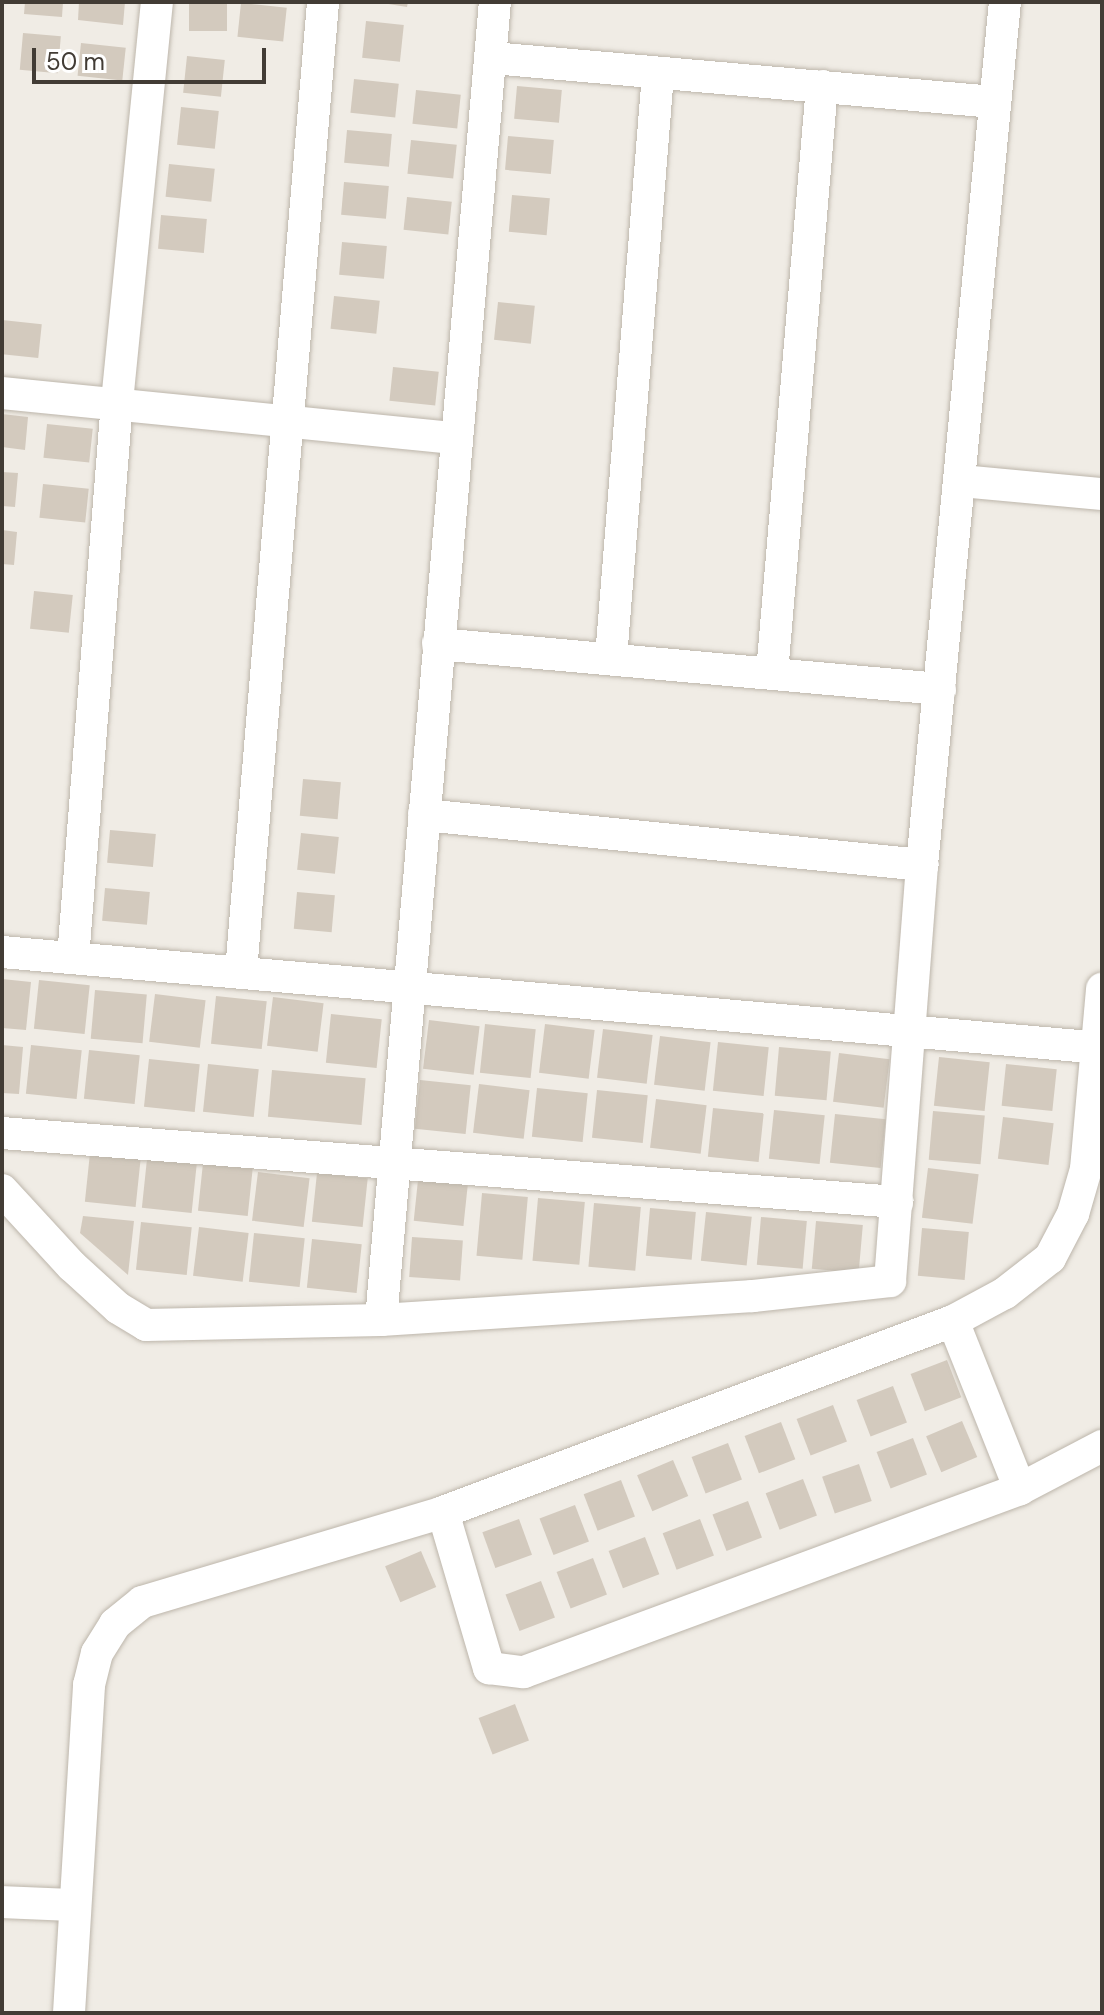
<!DOCTYPE html>
<html>
<head>
<meta charset="utf-8">
<style>
	body { margin:0 }
	#map { position:relative; width:1104px; height:2015px; overflow:hidden; background:#f0ece5; font-family:"DM Sans",sans-serif }
	div>[style] { position:absolute }
	.building>* { inset:0; background:#d3cabe; transform-origin:0 0 }
	.roads { filter:drop-shadow(0 0 2px #bdb6ab) drop-shadow(0 0 2px #bdb6ab) }
	.minor>* { height:32px; margin:-16px; padding:0 16px; transform-origin:16px; border-radius:16px; background:#fff }
	span { translate:-50% -50%; white-space:nowrap; text-align:center; line-height:1.15; -webkit-text-stroke:7px #fff; paint-order:stroke }
	.frame { position:absolute; inset:0; border:4px solid #423c35; pointer-events:none }
	.scale { position:absolute; left:32px; top:48px; width:234px; height:36px; box-sizing:border-box; border:4px solid #423c35; border-top:0; padding-left:10px; font-size:24px; line-height:28px; white-space:nowrap; color:#423c35; -webkit-text-stroke:6px #fff; paint-order:stroke }
</style>
</head>
<body>
<div id="map">
	<div class="building">
		<i style="clip-path:polygon(25px 2px,63px 2px,62px 17px,24px 14px)"></i>
		<i style="clip-path:polygon(79px 2px,125px 2px,123px 25px,78px 20px)"></i>
		<i style="left:189px;top:2px;width:38px;height:29px"></i>
		<i style="clip-path:polygon(376px 2px,408px 2px,407px 7px)"></i>
		<i style="left:241px;top:3px;width:46px;height:34px;rotate:6deg"></i>
		<i style="left:366px;top:21px;width:38px;height:37px;rotate:6deg"></i>
		<i style="left:23px;top:33px;width:38px;height:37px;rotate:5deg"></i>
		<i style="left:81px;top:43px;width:45px;height:33px;rotate:6deg"></i>
		<i style="left:187px;top:56px;width:38px;height:37px;rotate:6deg"></i>
		<i style="left:354px;top:79px;width:45px;height:34px;rotate:6deg"></i>
		<i style="left:517px;top:86px;width:45px;height:33px;rotate:5deg"></i>
		<i style="left:416px;top:90px;width:45px;height:34px;rotate:6deg"></i>
		<i style="left:181px;top:107px;width:38px;height:38px;rotate:6deg"></i>
		<i style="left:347px;top:130px;width:45px;height:33px;rotate:5deg"></i>
		<i style="left:508px;top:136px;width:46px;height:34px;rotate:5deg"></i>
		<i style="left:411px;top:140px;width:46px;height:34px;rotate:6deg"></i>
		<i style="left:169px;top:164px;width:46px;height:33px;rotate:6deg"></i>
		<i style="left:344px;top:182px;width:45px;height:33px;rotate:5deg"></i>
		<i style="left:512px;top:195px;width:38px;height:37px;rotate:5deg"></i>
		<i style="left:407px;top:197px;width:45px;height:33px;rotate:6deg"></i>
		<i style="left:161px;top:215px;width:46px;height:34px;rotate:5deg"></i>
		<i style="left:342px;top:242px;width:45px;height:33px;rotate:5deg"></i>
		<i style="left:334px;top:296px;width:46px;height:33px;rotate:6deg"></i>
		<i style="left:498px;top:302px;width:37px;height:38px;rotate:6deg"></i>
		<i style="left:2px;top:320px;width:40px;height:34px;rotate:6deg"></i>
		<i style="left:393px;top:367px;width:46px;height:34px;rotate:6deg"></i>
		<i style="clip-path:polygon(2px 414px,28px 417px,25px 450px,2px 447px)"></i>
		<i style="left:47px;top:424px;width:46px;height:34px;rotate:6deg"></i>
		<i style="clip-path:polygon(2px 472px,18px 473px,15px 507px,2px 506px)"></i>
		<i style="left:43px;top:484px;width:46px;height:34px;rotate:6deg"></i>
		<i style="clip-path:polygon(2px 530px,17px 532px,14px 565px,2px 564px)"></i>
		<i style="left:34px;top:591px;width:39px;height:38px;rotate:6deg"></i>
		<i style="left:303px;top:779px;width:38px;height:37px;rotate:5deg"></i>
		<i style="left:110px;top:830px;width:46px;height:33px;rotate:5deg"></i>
		<i style="left:301px;top:833px;width:38px;height:37px;rotate:6deg"></i>
		<i style="left:105px;top:888px;width:45px;height:33px;rotate:5deg"></i>
		<i style="left:297px;top:892px;width:38px;height:37px;rotate:5deg"></i>
		<i style="clip-path:polygon(2px 979px,31px 982px,26px 1030px,2px 1028px)"></i>
		<i style="left:39px;top:980px;width:51px;height:49px;rotate:6deg"></i>
		<i style="left:95px;top:990px;width:52px;height:49px;rotate:5deg"></i>
		<i style="left:155px;top:994px;width:51px;height:48px;rotate:7deg"></i>
		<i style="left:216px;top:996px;width:51px;height:48px;rotate:6deg"></i>
		<i style="left:273px;top:997px;width:51px;height:49px;rotate:7deg"></i>
		<i style="left:331px;top:1014px;width:51px;height:49px;rotate:6deg"></i>
		<i style="left:429px;top:1020px;width:51px;height:49px;rotate:7deg"></i>
		<i style="left:485px;top:1024px;width:51px;height:49px;rotate:6deg"></i>
		<i style="left:545px;top:1024px;width:50px;height:49px;rotate:7deg"></i>
		<i style="left:603px;top:1029px;width:50px;height:49px;rotate:7deg"></i>
		<i style="left:660px;top:1036px;width:51px;height:49px;rotate:7deg"></i>
		<i style="left:718px;top:1042px;width:51px;height:49px;rotate:6deg"></i>
		<i style="clip-path:polygon(2px 1045px,23px 1047px,19px 1094px,2px 1093px)"></i>
		<i style="left:31px;top:1045px;width:51px;height:49px;rotate:6deg"></i>
		<i style="left:779px;top:1047px;width:52px;height:49px;rotate:5deg"></i>
		<i style="left:89px;top:1050px;width:51px;height:49px;rotate:6deg"></i>
		<i style="left:839px;top:1053px;width:51px;height:49px;rotate:7deg"></i>
		<i style="left:939px;top:1057px;width:51px;height:49px;rotate:6deg"></i>
		<i style="left:149px;top:1059px;width:51px;height:48px;rotate:6deg"></i>
		<i style="left:208px;top:1064px;width:51px;height:48px;rotate:6deg"></i>
		<i style="left:1006px;top:1064px;width:51px;height:42px;rotate:6deg"></i>
		<i style="left:272px;top:1070px;width:94px;height:47px;rotate:5deg"></i>
		<i style="left:420px;top:1080px;width:51px;height:49px;rotate:6deg"></i>
		<i style="left:479px;top:1084px;width:51px;height:49px;rotate:7deg"></i>
		<i style="left:537px;top:1088px;width:51px;height:49px;rotate:6deg"></i>
		<i style="left:597px;top:1090px;width:51px;height:48px;rotate:6deg"></i>
		<i style="left:656px;top:1099px;width:51px;height:49px;rotate:7deg"></i>
		<i style="left:713px;top:1108px;width:51px;height:49px;rotate:6deg"></i>
		<i style="left:774px;top:1110px;width:51px;height:49px;rotate:6deg"></i>
		<i style="left:933px;top:1111px;width:52px;height:49px;rotate:5deg"></i>
		<i style="left:835px;top:1114px;width:51px;height:49px;rotate:6deg"></i>
		<i style="left:1003px;top:1117px;width:51px;height:42px;rotate:7deg"></i>
		<i style="left:90px;top:1153px;width:51px;height:49px;rotate:6deg"></i>
		<i style="left:147px;top:1159px;width:50px;height:49px;rotate:6deg"></i>
		<i style="left:203px;top:1163px;width:50px;height:48px;rotate:6deg"></i>
		<i style="left:928px;top:1168px;width:51px;height:50px;rotate:7deg"></i>
		<i style="left:258px;top:1172px;width:52px;height:49px;rotate:7deg"></i>
		<i style="left:317px;top:1173px;width:51px;height:49px;rotate:6deg"></i>
		<i style="left:418px;top:1180px;width:50px;height:41px;rotate:6deg"></i>
		<i style="left:482px;top:1193px;width:46px;height:63px;rotate:5deg"></i>
		<i style="left:538px;top:1198px;width:47px;height:63px;rotate:5deg"></i>
		<i style="left:594px;top:1203px;width:47px;height:64px;rotate:5deg"></i>
		<i style="left:650px;top:1208px;width:46px;height:48px;rotate:5deg"></i>
		<i style="left:706px;top:1212px;width:46px;height:49px;rotate:6deg"></i>
		<i style="clip-path:polygon(83px 1216px,134px 1221px,128px 1275px,80px 1233px)"></i>
		<i style="left:761px;top:1217px;width:46px;height:48px;rotate:5deg"></i>
		<i style="left:816px;top:1221px;width:47px;height:48px;rotate:5deg"></i>
		<i style="left:141px;top:1222px;width:51px;height:48px;rotate:6deg"></i>
		<i style="left:199px;top:1227px;width:50px;height:49px;rotate:7deg"></i>
		<i style="left:922px;top:1228px;width:47px;height:48px;rotate:5deg"></i>
		<i style="left:254px;top:1233px;width:51px;height:49px;rotate:6deg"></i>
		<i style="left:412px;top:1237px;width:51px;height:40px;rotate:4deg"></i>
		<i style="left:312px;top:1239px;width:50px;height:49px;rotate:6deg"></i>
		<i style="left:947px;top:1360px;width:40px;height:39px;rotate:69deg"></i>
		<i style="left:893px;top:1386px;width:39px;height:39px;rotate:69deg"></i>
		<i style="left:833px;top:1405px;width:39px;height:39px;rotate:69deg"></i>
		<i style="left:962px;top:1421px;width:39px;height:39px;rotate:67deg"></i>
		<i style="left:781px;top:1422px;width:40px;height:39px;rotate:69deg"></i>
		<i style="left:913px;top:1438px;width:39px;height:39px;rotate:69deg"></i>
		<i style="left:728px;top:1443px;width:39px;height:39px;rotate:69deg"></i>
		<i style="left:673px;top:1460px;width:39px;height:39px;rotate:67deg"></i>
		<i style="left:859px;top:1464px;width:39px;height:39px;rotate:71deg"></i>
		<i style="left:803px;top:1479px;width:39px;height:40px;rotate:69deg"></i>
		<i style="left:621px;top:1480px;width:39px;height:40px;rotate:69deg"></i>
		<i style="left:748px;top:1501px;width:39px;height:38px;rotate:69deg"></i>
		<i style="left:575px;top:1505px;width:39px;height:38px;rotate:69deg"></i>
		<i style="left:519px;top:1519px;width:38px;height:39px;rotate:70deg"></i>
		<i style="left:700px;top:1519px;width:39px;height:40px;rotate:69deg"></i>
		<i style="left:645px;top:1537px;width:40px;height:39px;rotate:69deg"></i>
		<i style="left:421px;top:1551px;width:39px;height:39px;rotate:67deg"></i>
		<i style="left:593px;top:1558px;width:39px;height:39px;rotate:69deg"></i>
		<i style="left:541px;top:1581px;width:39px;height:38px;rotate:69deg"></i>
		<i style="left:515px;top:1704px;width:39px;height:39px;rotate:69deg"></i>
	</div>
	<div class="roads">
		<div class="minor">
			<i style="left:492px;top:58px;width:504px;rotate:5.01deg"></i>
			<i style="left:2px;top:393px;width:456px;rotate:5.7deg"></i>
			<i style="left:961px;top:481px;width:142px;rotate:5.3deg"></i>
			<i style="left:438px;top:644px;width:504px;rotate:5.12deg"></i>
			<i style="left:611px;top:658px;width:586px;rotate:-85.4deg"></i>
			<i style="left:772px;top:673px;width:589px;rotate:-85.13deg"></i>
			<i style="left:424px;top:815px;width:501px;rotate:5.73deg"></i>
			<i style="left:2px;top:952px;width:1104px;rotate:4.99deg"></i>
			<i style="left:73px;top:958px;width:558px;rotate:-85.48deg"></i>
			<i style="left:117px;top:402px;width:402px;rotate:-84.3deg"></i>
			<i style="left:241px;top:971px;width:972px;rotate:-85.16deg"></i>
			<i style="left:2px;top:1133px;width:898px;rotate:4.41deg"></i>
			<i style="left:2px;top:1190px;width:103px;rotate:47.4deg"></i>
			<i style="left:72px;top:1266px;width:62px;rotate:42.4deg"></i>
			<i style="left:118px;top:1308px;width:33px;rotate:31deg"></i>
			<i style="left:146px;top:1325px;width:235px;rotate:-1.2deg"></i>
			<i style="left:381px;top:1320px;width:373px;rotate:-3.7deg"></i>
			<i style="left:753px;top:1296px;width:138px;rotate:-6.2deg"></i>
			<i style="left:890px;top:1281px;width:417px;rotate:-85.6deg"></i>
			<i style="left:922px;top:865px;width:867px;rotate:-84.51deg"></i>
			<i style="left:381px;top:1320px;width:1323px;rotate:-85.06deg"></i>
			<i style="left:953px;top:1321px;width:181px;rotate:68.3deg"></i>
			<i style="left:443px;top:1512px;width:163px;rotate:73.6deg"></i>
			<i style="left:489px;top:1668px;width:35px;rotate:7deg"></i>
			<i style="left:524px;top:1672px;width:529px;rotate:-20.25deg"></i>
			<i style="left:1020px;top:1489px;width:93px;rotate:-27.7deg"></i>
			<i style="left:2px;top:1902px;width:72px;rotate:2.4deg"></i>
			<i style="left:69px;top:2013px;width:329px;rotate:-86.5deg"></i>
			<i style="left:89px;top:1685px;width:33px;rotate:-76deg"></i>
			<i style="left:97px;top:1653px;width:34px;rotate:-58deg"></i>
			<i style="left:115px;top:1624px;width:35px;rotate:-39deg"></i>
			<i style="left:142px;top:1602px;width:314px;rotate:-16.6deg"></i>
			<i style="left:443px;top:1512px;width:545px;rotate:-20.53deg"></i>
			<i style="left:953px;top:1321px;width:59px;rotate:-28.3deg"></i>
			<i style="left:1005px;top:1293px;width:57px;rotate:-37.9deg"></i>
			<i style="left:1050px;top:1258px;width:50px;rotate:-62.4deg"></i>
			<i style="left:1073px;top:1214px;width:47px;rotate:-73.9deg"></i>
			<i style="left:1086px;top:1169px;width:181px;rotate:-84.9deg"></i>
		</div>
	</div>
	<div class="frame"></div>
	<div class="scale">50 m</div>
</div>
</body>
</html>
